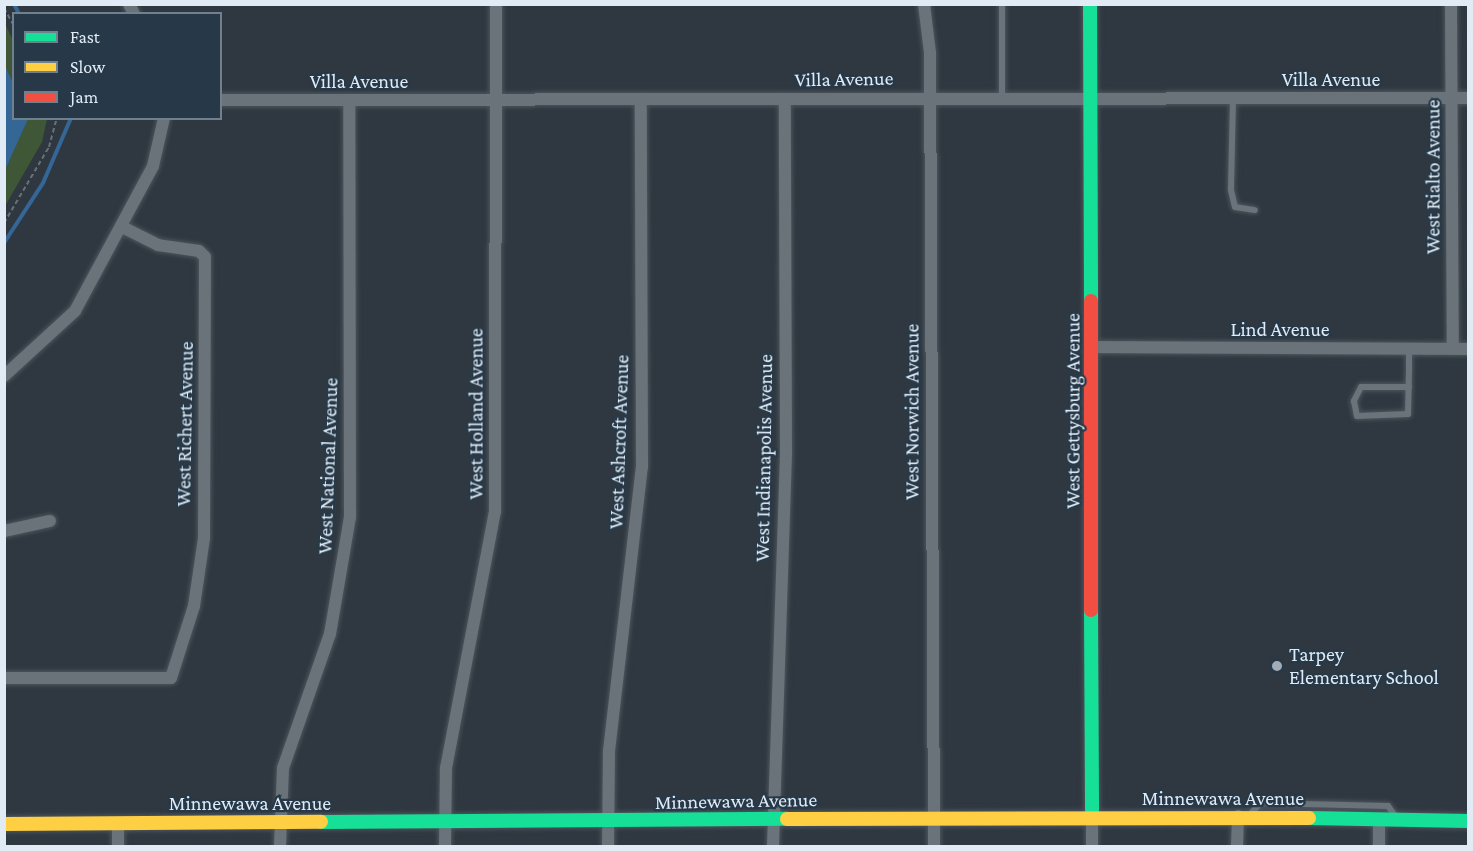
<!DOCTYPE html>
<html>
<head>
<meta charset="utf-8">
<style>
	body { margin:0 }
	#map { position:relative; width:1473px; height:851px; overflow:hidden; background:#2f3840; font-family:"Crimson Pro",serif }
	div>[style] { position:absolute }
	.green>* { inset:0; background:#3f5737 }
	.water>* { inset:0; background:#346696 }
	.stream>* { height:4px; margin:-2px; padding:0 2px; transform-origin:2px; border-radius:2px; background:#346696 }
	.path>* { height:2px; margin-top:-1px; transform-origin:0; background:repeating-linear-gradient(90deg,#697076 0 4.5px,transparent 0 7.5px) }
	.roads { filter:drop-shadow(0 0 2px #4d545c) drop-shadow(0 0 2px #4d545c) }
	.lane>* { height:6px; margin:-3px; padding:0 3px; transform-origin:3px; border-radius:3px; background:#6a7379 }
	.street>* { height:12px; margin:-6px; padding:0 6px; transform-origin:6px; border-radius:6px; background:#6a7379 }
	.fast>* { height:14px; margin:-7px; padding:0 7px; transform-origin:7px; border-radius:7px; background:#16e098 }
	.slow>* { height:14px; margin:-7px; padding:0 7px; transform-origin:7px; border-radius:7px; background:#ffcf43 }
	.jam>* { height:14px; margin:-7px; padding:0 7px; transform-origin:7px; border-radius:7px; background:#f24e42 }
	.dots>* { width:16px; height:16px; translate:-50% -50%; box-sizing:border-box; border:3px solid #273948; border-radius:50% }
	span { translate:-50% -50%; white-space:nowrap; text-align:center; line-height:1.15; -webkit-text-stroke:4.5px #273948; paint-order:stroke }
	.street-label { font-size:20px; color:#e0ebf5 }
	.poi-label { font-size:20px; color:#e0ebf5 }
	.left { translate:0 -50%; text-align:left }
	.frame { position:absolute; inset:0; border:6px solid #e0ebf5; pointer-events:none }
	.legend { position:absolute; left:12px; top:12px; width:210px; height:108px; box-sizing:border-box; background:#273948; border:2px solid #71808d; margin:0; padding:8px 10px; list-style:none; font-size:18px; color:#e0ebf5 }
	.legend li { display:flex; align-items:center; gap:12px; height:30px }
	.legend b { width:30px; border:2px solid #71808d }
</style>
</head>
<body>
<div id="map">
	<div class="green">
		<i style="clip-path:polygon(5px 24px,13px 40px,14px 118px,47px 119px,42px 142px,5px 206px)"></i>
	</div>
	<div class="water">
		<i style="clip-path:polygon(4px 64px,13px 83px,14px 118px,28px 119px,5px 170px)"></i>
	</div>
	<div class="stream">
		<i style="left:14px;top:4px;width:11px;rotate:63deg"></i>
		<i style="left:4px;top:243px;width:72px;rotate:-57deg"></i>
		<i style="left:43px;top:183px;width:71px;rotate:-66.7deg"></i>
	</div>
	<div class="path">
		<i style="left:4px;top:8px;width:21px;rotate:61deg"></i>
		<i style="left:4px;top:223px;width:88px;rotate:-59.4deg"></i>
		<i style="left:49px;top:147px;width:30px;rotate:-75deg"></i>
	</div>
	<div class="roads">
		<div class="lane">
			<i style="left:1002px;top:4px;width:94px;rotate:90deg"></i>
			<i style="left:1233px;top:99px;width:91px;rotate:91.3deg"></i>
			<i style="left:1231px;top:190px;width:17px;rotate:77deg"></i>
			<i style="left:1235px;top:207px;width:20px;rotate:9deg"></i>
			<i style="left:1409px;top:387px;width:48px;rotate:180deg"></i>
			<i style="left:1361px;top:387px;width:16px;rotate:117deg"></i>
			<i style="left:1354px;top:401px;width:15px;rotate:79deg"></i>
			<i style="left:1357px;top:416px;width:51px;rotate:-2.2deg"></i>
			<i style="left:1408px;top:414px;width:43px;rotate:-88.7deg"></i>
			<i style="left:1409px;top:371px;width:22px;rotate:-90deg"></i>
			<i style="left:1252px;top:812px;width:13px;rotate:-45deg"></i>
			<i style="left:1261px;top:803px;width:127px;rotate:1.4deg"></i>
			<i style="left:1388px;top:806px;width:12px;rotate:55deg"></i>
		</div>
		<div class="street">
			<i style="left:129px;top:4px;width:11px;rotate:63deg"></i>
			<i style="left:924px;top:4px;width:49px;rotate:83deg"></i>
			<i style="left:930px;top:53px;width:793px;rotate:89.71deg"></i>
			<i style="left:1451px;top:4px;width:344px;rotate:89.7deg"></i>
			<i style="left:220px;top:100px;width:1248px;rotate:-0.09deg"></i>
			<i style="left:1092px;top:347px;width:376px;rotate:0.3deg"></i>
			<i style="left:4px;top:376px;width:96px;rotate:-42.5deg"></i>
			<i style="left:75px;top:311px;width:165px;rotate:-61.7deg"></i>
			<i style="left:153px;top:166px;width:49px;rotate:-77.1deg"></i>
			<i style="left:4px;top:531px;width:47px;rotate:-12.3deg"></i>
			<i style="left:4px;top:678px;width:167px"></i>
			<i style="left:171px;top:678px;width:76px;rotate:-72.3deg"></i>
			<i style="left:194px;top:606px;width:69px;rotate:-81.6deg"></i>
			<i style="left:204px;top:538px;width:281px;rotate:-89.8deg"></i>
			<i style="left:205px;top:257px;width:8px;rotate:-135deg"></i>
			<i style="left:199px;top:251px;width:41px;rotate:-171.7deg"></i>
			<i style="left:158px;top:245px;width:40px;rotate:-153.4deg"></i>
			<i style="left:118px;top:846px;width:23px;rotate:-90deg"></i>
			<i style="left:280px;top:846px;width:78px;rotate:-87.8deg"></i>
			<i style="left:283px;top:768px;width:142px;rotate:-70.7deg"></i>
			<i style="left:330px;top:634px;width:119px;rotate:-80.3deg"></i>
			<i style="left:350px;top:517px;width:416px;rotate:-90.1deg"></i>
			<i style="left:445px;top:846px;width:78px;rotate:-89.3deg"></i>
			<i style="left:446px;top:768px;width:261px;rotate:-79.2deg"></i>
			<i style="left:495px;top:512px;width:508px;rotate:-89.89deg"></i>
			<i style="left:608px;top:846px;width:95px;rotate:-89.4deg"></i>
			<i style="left:609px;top:751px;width:286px;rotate:-83.4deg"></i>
			<i style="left:642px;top:467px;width:368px;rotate:-90.2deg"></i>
			<i style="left:773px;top:846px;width:395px;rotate:-88.1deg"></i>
			<i style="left:786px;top:451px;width:352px;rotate:-90.2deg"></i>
			<i style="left:1092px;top:846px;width:29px;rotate:-90deg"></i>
			<i style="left:1237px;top:846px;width:30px;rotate:-88deg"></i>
			<i style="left:1379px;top:846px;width:27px;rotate:-90deg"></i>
		</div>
		<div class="fast">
			<i style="left:1090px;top:4px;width:297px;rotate:89.8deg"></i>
			<i style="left:1091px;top:610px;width:207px;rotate:89.7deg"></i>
			<i style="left:1309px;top:818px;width:159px;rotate:1.1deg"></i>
			<i style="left:321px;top:822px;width:466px;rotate:-0.4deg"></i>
		</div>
		<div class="slow">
			<i style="left:787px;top:819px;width:522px;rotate:-0.11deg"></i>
			<i style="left:4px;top:824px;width:317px;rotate:-0.4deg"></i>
		</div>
		<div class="jam">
			<i style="left:1091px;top:301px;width:309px;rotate:90deg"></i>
		</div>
	</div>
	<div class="dots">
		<i style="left:1277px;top:666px;background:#a2acb6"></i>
	</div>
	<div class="street-label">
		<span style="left:844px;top:79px;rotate:-1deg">Villa Avenue</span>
		<span style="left:1331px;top:79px">Villa Avenue</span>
		<span style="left:359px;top:81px">Villa Avenue</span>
		<span style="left:1433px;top:177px;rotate:-90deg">West Rialto Avenue</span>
		<span style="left:1280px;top:329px">Lind Avenue</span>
		<span style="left:1073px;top:411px;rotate:-90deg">West Gettysburg Avenue</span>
		<span style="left:912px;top:412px;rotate:-90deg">West Norwich Avenue</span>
		<span style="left:476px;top:414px;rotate:-90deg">West Holland Avenue</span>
		<span style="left:185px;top:424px;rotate:-89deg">West Richert Avenue</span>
		<span style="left:619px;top:442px;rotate:-88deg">West Ashcroft Avenue</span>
		<span style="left:764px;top:458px;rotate:-89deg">West Indianapolis Avenue</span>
		<span style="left:328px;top:466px;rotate:-88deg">West National Avenue</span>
		<span style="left:1223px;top:798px">Minnewawa Avenue</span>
		<span style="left:736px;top:801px;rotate:-1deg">Minnewawa Avenue</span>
		<span style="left:250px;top:803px">Minnewawa Avenue</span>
	</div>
	<div class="poi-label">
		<span class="left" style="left:1289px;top:666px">Tarpey<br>Elementary School</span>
	</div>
	<div class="frame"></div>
	<ul class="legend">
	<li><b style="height:8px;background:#16e098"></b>Fast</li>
	<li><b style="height:8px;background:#ffcf43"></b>Slow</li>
	<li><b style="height:8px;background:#f24e42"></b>Jam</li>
	</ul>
</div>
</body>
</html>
